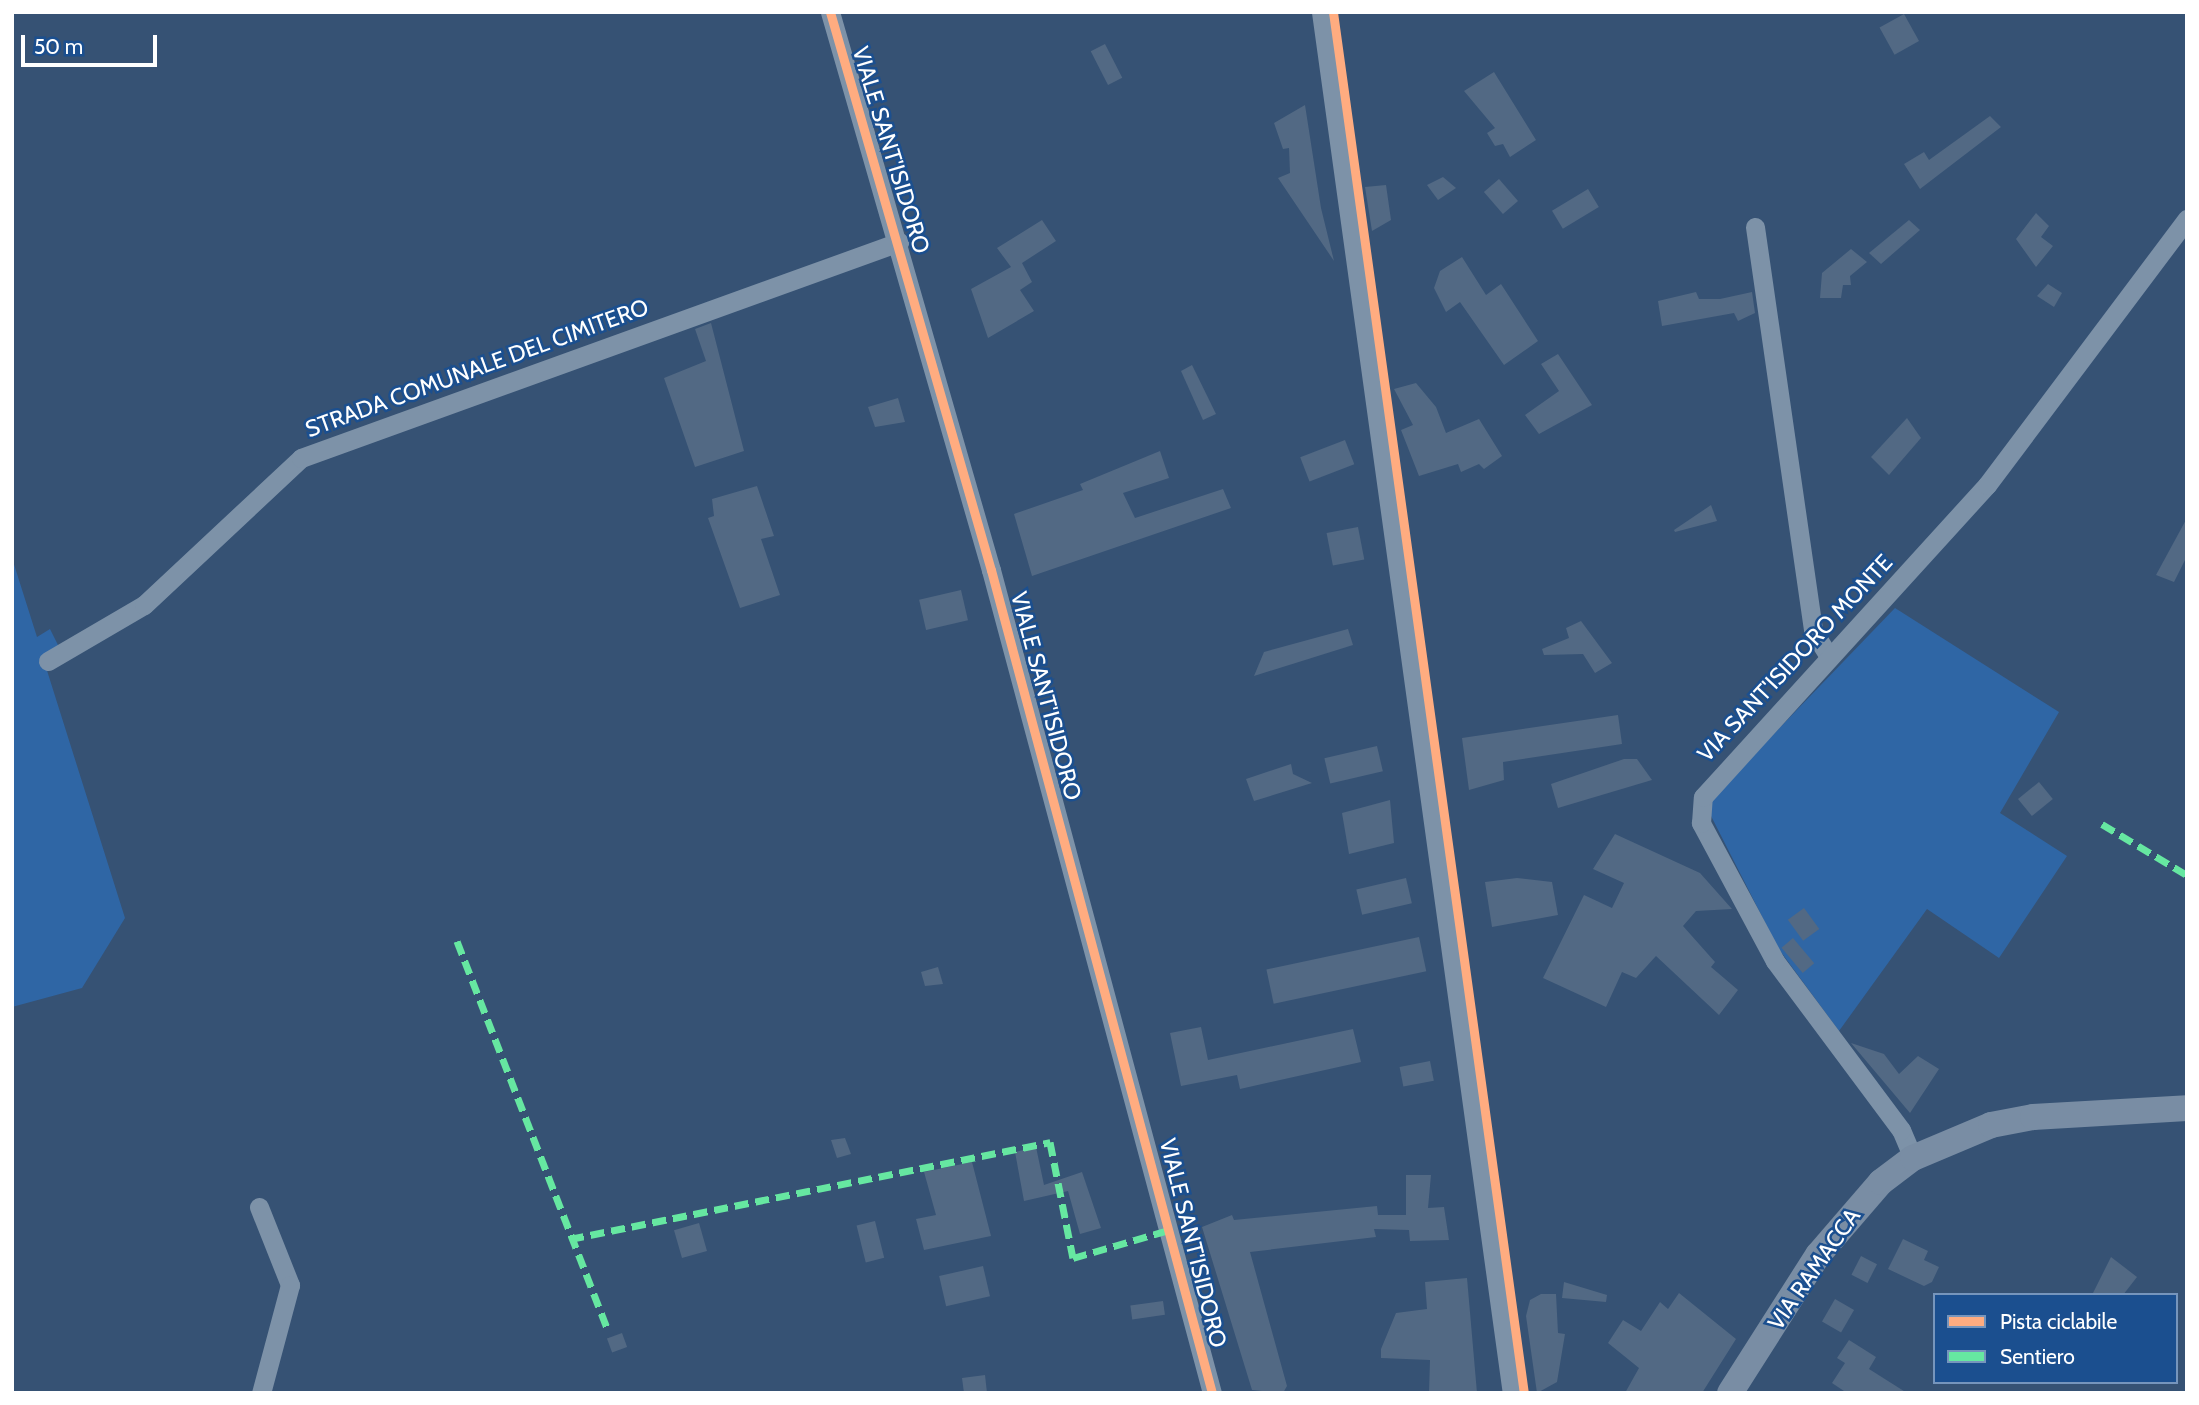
<!DOCTYPE html>
<html>
<head>
<meta charset="utf-8">
<style>
	body { margin:0 }
	#map { position:relative; width:2199px; height:1405px; overflow:hidden; background:#365274; font-family:Cabin,sans-serif }
	div>[style] { position:absolute }
	.green>* { inset:0; background:#2f66a5 }
	.building>* { inset:0; background:#526984; transform-origin:0 0 }
	.minor>* { height:19px; margin:-9.5px; padding:0 9.5px; transform-origin:9.5px; border-radius:9.5px; background:#7d92a8 }
	.tertiary>* { height:23px; margin:-11.5px; padding:0 11.5px; transform-origin:11.5px; border-radius:11.5px; background:#7d92a8 }
	.secondary>* { height:26px; margin:-13px; padding:0 13px; transform-origin:13px; border-radius:13px; background:#798da4 }
	.quiet>* { height:7px; margin-top:-3.5px; transform-origin:0; background:repeating-linear-gradient(90deg,#66e7a1 0 14px,transparent 0 21px) }
	.cycleway>* { height:9px; margin:-4.5px; padding:0 4.5px; transform-origin:4.5px; border-radius:4.5px; background:#ffac80 }
	span { translate:-50% -50%; white-space:nowrap; text-align:center; line-height:1.15; -webkit-text-stroke:5px #1b4f8f; paint-order:stroke }
	.street-label { font-size:23px; color:#fff }
	.frame { position:absolute; inset:0; border:14px solid #fff; pointer-events:none }
	.legend { position:absolute; left:1933px; top:1293px; width:245px; height:91px; box-sizing:border-box; background:#1b4f8f; border:2px solid #7695bc; margin:0; padding:9px 12px; list-style:none; font-size:21px; color:#fff }
	.legend li { display:flex; align-items:center; gap:14px; height:35px }
	.legend b { width:35px; border:2px solid #7695bc }
	.scale { position:absolute; left:21px; top:35px; width:136px; height:32px; box-sizing:border-box; border:4px solid #fff; border-top:0; padding-left:9px; font-size:21px; line-height:24px; white-space:nowrap; color:#fff; -webkit-text-stroke:5px #1b4f8f; paint-order:stroke }
</style>
</head>
<body>
<div id="map">
	<div class="green">
		<i style="clip-path:polygon(12px 558px,37px 637px,50px 629px,60px 649px,44px 661px,125px 918px,82px 988px,12px 1007px)"></i>
		<i style="clip-path:polygon(1895px 608px,2059px 712px,2000px 813px,2067px 856px,1999px 958px,1927px 909px,1839px 1031px,1778px 948px,1708px 810px,1711px 799px)"></i>
	</div>
	<div class="building">
		<i style="left:1904px;top:14px;width:31px;height:28px;rotate:61deg"></i>
		<i style="left:1105px;top:44px;width:38px;height:16px;rotate:63deg"></i>
		<i style="clip-path:polygon(1494px 72px,1536px 140px,1510px 157px,1503px 144px,1495px 146px,1487px 133px,1495px 128px,1464px 91px)"></i>
		<i style="clip-path:polygon(1305px 105px,1321px 208px,1334px 261px,1278px 178px,1290px 173px,1289px 148px,1283px 149px,1274px 123px)"></i>
		<i style="clip-path:polygon(1990px 116px,2001px 127px,1920px 189px,1904px 164px,1924px 152px,1929px 160px)"></i>
		<i style="clip-path:polygon(1443px 177px,1456px 188px,1438px 200px,1427px 185px)"></i>
		<i style="left:1499px;top:179px;width:29px;height:20px;rotate:49deg"></i>
		<i style="clip-path:polygon(1386px 185px,1391px 220px,1372px 231px,1365px 187px)"></i>
		<i style="left:1588px;top:189px;width:21px;height:42px;rotate:59deg"></i>
		<i style="clip-path:polygon(2036px 213px,2049px 226px,2041px 237px,2053px 246px,2036px 267px,2016px 239px)"></i>
		<i style="clip-path:polygon(1042px 220px,1056px 241px,1022px 263px,1032px 282px,1020px 290px,1034px 311px,988px 338px,971px 289px,1011px 267px,997px 248px)"></i>
		<i style="clip-path:polygon(1909px 220px,1920px 230px,1881px 264px,1869px 253px)"></i>
		<i style="clip-path:polygon(1851px 249px,1867px 262px,1850px 276px,1851px 285px,1843px 285px,1841px 298px,1820px 298px,1822px 273px)"></i>
		<i style="clip-path:polygon(1462px 257px,1486px 295px,1501px 284px,1538px 341px,1504px 365px,1460px 302px,1446px 312px,1434px 288px,1440px 271px)"></i>
		<i style="clip-path:polygon(2048px 284px,2062px 293px,2054px 307px,2037px 296px)"></i>
		<i style="clip-path:polygon(1696px 292px,1699px 299px,1720px 299px,1752px 292px,1755px 313px,1738px 321px,1734px 313px,1662px 326px,1658px 301px)"></i>
		<i style="clip-path:polygon(711px 323px,744px 451px,695px 467px,664px 378px,706px 361px,695px 329px)"></i>
		<i style="clip-path:polygon(1558px 354px,1592px 405px,1539px 434px,1525px 415px,1559px 391px,1541px 364px)"></i>
		<i style="clip-path:polygon(1192px 365px,1216px 414px,1203px 420px,1181px 371px)"></i>
		<i style="clip-path:polygon(1416px 383px,1436px 407px,1446px 433px,1479px 419px,1502px 456px,1484px 469px,1479px 464px,1461px 472px,1458px 464px,1419px 476px,1401px 430px,1413px 425px,1394px 389px)"></i>
		<i style="clip-path:polygon(898px 398px,905px 422px,875px 427px,868px 407px)"></i>
		<i style="clip-path:polygon(1907px 418px,1921px 438px,1889px 475px,1871px 457px)"></i>
		<i style="left:1345px;top:440px;width:26px;height:48px;rotate:69deg"></i>
		<i style="clip-path:polygon(1160px 451px,1169px 478px,1123px 493px,1135px 518px,1223px 489px,1231px 508px,1032px 576px,1014px 514px,1083px 490px,1080px 484px)"></i>
		<i style="clip-path:polygon(757px 486px,774px 536px,761px 539px,780px 595px,740px 608px,708px 518px,714px 516px,712px 499px)"></i>
		<i style="clip-path:polygon(1711px 505px,1717px 521px,1675px 532px,1674px 530px)"></i>
		<i style="clip-path:polygon(2187px 518px,2187px 556px,2174px 582px,2156px 575px)"></i>
		<i style="left:1358px;top:527px;width:33px;height:32px;rotate:79deg"></i>
		<i style="left:961px;top:590px;width:31px;height:43px;rotate:77deg"></i>
		<i style="clip-path:polygon(1581px 621px,1612px 663px,1595px 673px,1583px 654px,1544px 655px,1542px 649px,1569px 638px,1566px 628px)"></i>
		<i style="clip-path:polygon(1348px 629px,1353px 645px,1254px 676px,1264px 652px)"></i>
		<i style="clip-path:polygon(1618px 715px,1622px 744px,1503px 762px,1504px 780px,1469px 790px,1462px 738px)"></i>
		<i style="left:1377px;top:746px;width:26px;height:54px;rotate:77deg"></i>
		<i style="clip-path:polygon(1624px 759px,1637px 759px,1652px 780px,1558px 808px,1551px 784px)"></i>
		<i style="clip-path:polygon(1291px 764px,1293px 774px,1312px 783px,1254px 801px,1246px 779px)"></i>
		<i style="left:2039px;top:782px;width:22px;height:27px;rotate:51deg"></i>
		<i style="clip-path:polygon(1390px 800px,1394px 843px,1349px 854px,1342px 813px)"></i>
		<i style="clip-path:polygon(1615px 834px,1700px 873px,1732px 909px,1696px 911px,1683px 926px,1715px 962px,1711px 967px,1738px 990px,1719px 1015px,1656px 956px,1636px 978px,1622px 972px,1606px 1007px,1543px 978px,1584px 895px,1612px 908px,1624px 883px,1593px 869px)"></i>
		<i style="left:1406px;top:878px;width:26px;height:51px;rotate:77deg"></i>
		<i style="clip-path:polygon(1517px 878px,1552px 882px,1558px 915px,1492px 927px,1485px 882px)"></i>
		<i style="left:1804px;top:908px;width:26px;height:20px;rotate:54deg"></i>
		<i style="left:1419px;top:937px;width:35px;height:156px;rotate:78deg"></i>
		<i style="left:1793px;top:938px;width:33px;height:15px;rotate:50deg"></i>
		<i style="clip-path:polygon(938px 967px,943px 984px,925px 986px,921px 972px)"></i>
		<i style="clip-path:polygon(1201px 1027px,1208px 1060px,1353px 1029px,1361px 1062px,1240px 1089px,1237px 1075px,1181px 1086px,1170px 1033px)"></i>
		<i style="clip-path:polygon(1851px 1043px,1884px 1054px,1899px 1074px,1918px 1056px,1939px 1069px,1910px 1113px)"></i>
		<i style="left:1430px;top:1061px;width:20px;height:31px;rotate:79deg"></i>
		<i style="clip-path:polygon(845px 1138px,851px 1154px,837px 1158px,831px 1140px)"></i>
		<i style="clip-path:polygon(1036px 1147px,1044px 1185px,1082px 1172px,1101px 1228px,1080px 1234px,1068px 1191px,1024px 1201px,1015px 1152px)"></i>
		<i style="clip-path:polygon(972px 1162px,991px 1236px,924px 1250px,916px 1219px,936px 1215px,924px 1172px)"></i>
		<i style="clip-path:polygon(1406px 1175px,1431px 1175px,1428px 1208px,1444px 1207px,1449px 1240px,1410px 1241px,1409px 1230px,1374px 1229px,1376px 1237px,1250px 1252px,1287px 1386px,1283px 1393px,1252px 1390px,1202px 1227px,1232px 1215px,1234px 1220px,1377px 1206px,1378px 1215px,1406px 1215px)"></i>
		<i style="left:875px;top:1221px;width:38px;height:19px;rotate:76deg"></i>
		<i style="left:699px;top:1223px;width:29px;height:26px;rotate:74deg"></i>
		<i style="clip-path:polygon(1903px 1239px,1928px 1251px,1924px 1260px,1939px 1267px,1932px 1282px,1924px 1286px,1888px 1269px)"></i>
		<i style="left:1861px;top:1256px;width:18px;height:21px;rotate:27deg"></i>
		<i style="clip-path:polygon(2111px 1257px,2137px 1277px,2123px 1295px,2092px 1295px)"></i>
		<i style="left:983px;top:1266px;width:31px;height:45px;rotate:77deg"></i>
		<i style="clip-path:polygon(1467px 1278px,1477px 1393px,1429px 1393px,1430px 1360px,1381px 1358px,1381px 1349px,1396px 1313px,1427px 1309px,1425px 1282px)"></i>
		<i style="clip-path:polygon(1564px 1282px,1607px 1295px,1606px 1302px,1562px 1298px)"></i>
		<i style="clip-path:polygon(1679px 1293px,1736px 1339px,1702px 1393px,1625px 1393px,1639px 1368px,1608px 1343px,1623px 1320px,1641px 1331px,1660px 1302px,1668px 1309px)"></i>
		<i style="clip-path:polygon(1541px 1294px,1556px 1294px,1558px 1333px,1565px 1334px,1557px 1382px,1537px 1393px,1526px 1316px,1530px 1300px)"></i>
		<i style="left:1835px;top:1299px;width:22px;height:26px;rotate:30deg"></i>
		<i style="left:1163px;top:1301px;width:14px;height:33px;rotate:82deg"></i>
		<i style="left:622px;top:1333px;width:15px;height:16px;rotate:70deg"></i>
		<i style="clip-path:polygon(1849px 1340px,1876px 1357px,1869px 1369px,1907px 1393px,1847px 1393px,1832px 1383px,1845px 1363px,1837px 1358px)"></i>
		<i style="clip-path:polygon(985px 1375px,987px 1393px,964px 1393px,962px 1378px)"></i>
	</div>
	<div class="minor">
		<i style="left:830px;top:12px;width:581px;rotate:73.91deg"></i>
		<i style="left:991px;top:570px;width:852px;rotate:74.97deg"></i>
		<i style="left:1755px;top:227px;width:408px;rotate:81.8deg"></i>
		<i style="left:1813px;top:631px;width:31px;rotate:58deg"></i>
		<i style="left:48px;top:661px;width:111px;rotate:-30.3deg"></i>
		<i style="left:144px;top:605px;width:215px;rotate:-43.1deg"></i>
		<i style="left:301px;top:458px;width:636px;rotate:-19.86deg"></i>
		<i style="left:1913px;top:1158px;width:30px;rotate:-113deg"></i>
		<i style="left:1901px;top:1130px;width:211px;rotate:-126.7deg"></i>
		<i style="left:1775px;top:961px;width:157px;rotate:-118.2deg"></i>
		<i style="left:1701px;top:823px;width:26px;rotate:-86deg"></i>
		<i style="left:1703px;top:797px;width:422px;rotate:-47.7deg"></i>
		<i style="left:1987px;top:485px;width:333px;rotate:-53.1deg"></i>
		<i style="left:259px;top:1207px;width:84px;rotate:68.3deg"></i>
		<i style="left:290px;top:1285px;width:112px;rotate:105deg"></i>
	</div>
	<div class="tertiary">
		<i style="left:1323px;top:12px;width:1394px;rotate:82.13deg"></i>
	</div>
	<div class="secondary">
		<i style="left:1730px;top:1393px;width:164px;rotate:-57.5deg"></i>
		<i style="left:1818px;top:1255px;width:96px;rotate:-49.2deg"></i>
		<i style="left:1881px;top:1182px;width:40px;rotate:-37deg"></i>
		<i style="left:1913px;top:1158px;width:85px;rotate:-22.9deg"></i>
		<i style="left:1991px;top:1125px;width:43px;rotate:-10.8deg"></i>
		<i style="left:2033px;top:1117px;width:154px;rotate:-3.3deg"></i>
	</div>
	<div class="quiet">
		<i style="left:2102px;top:824px;width:99px;rotate:31deg"></i>
		<i style="left:457px;top:941px;width:415px;rotate:68.8deg"></i>
		<i style="left:570px;top:1239px;width:490px;rotate:-11.4deg"></i>
		<i style="left:1050px;top:1142px;width:118px;rotate:78.8deg"></i>
		<i style="left:1073px;top:1258px;width:103px;rotate:-16.3deg"></i>
	</div>
	<div class="cycleway">
		<i style="left:830px;top:12px;width:581px;rotate:73.91deg"></i>
		<i style="left:991px;top:570px;width:852px;rotate:74.97deg"></i>
		<i style="left:1333px;top:12px;width:1394px;rotate:82.13deg"></i>
	</div>
	<div class="street-label">
		<span style="left:891px;top:150px;rotate:73deg">VIALE SANT'ISIDORO</span>
		<span style="left:477px;top:368px;rotate:-20deg">STRADA COMUNALE DEL CIMITERO</span>
		<span style="left:1795px;top:658px;rotate:-47deg">VIA SANT'ISIDORO MONTE</span>
		<span style="left:1046px;top:696px;rotate:75deg">VIALE SANT'ISIDORO</span>
		<span style="left:1193px;top:1243px;rotate:76deg">VIALE SANT'ISIDORO</span>
		<span style="left:1814px;top:1269px;rotate:-55deg">VIA RAMACCA</span>
	</div>
	<div class="frame"></div>
	<ul class="legend">
	<li><b style="height:9px;background:#ffac80"></b>Pista ciclabile</li>
	<li><b style="height:9px;background:#66e7a1"></b>Sentiero</li>
	</ul>
	<div class="scale">50 m</div>
</div>
</body>
</html>
